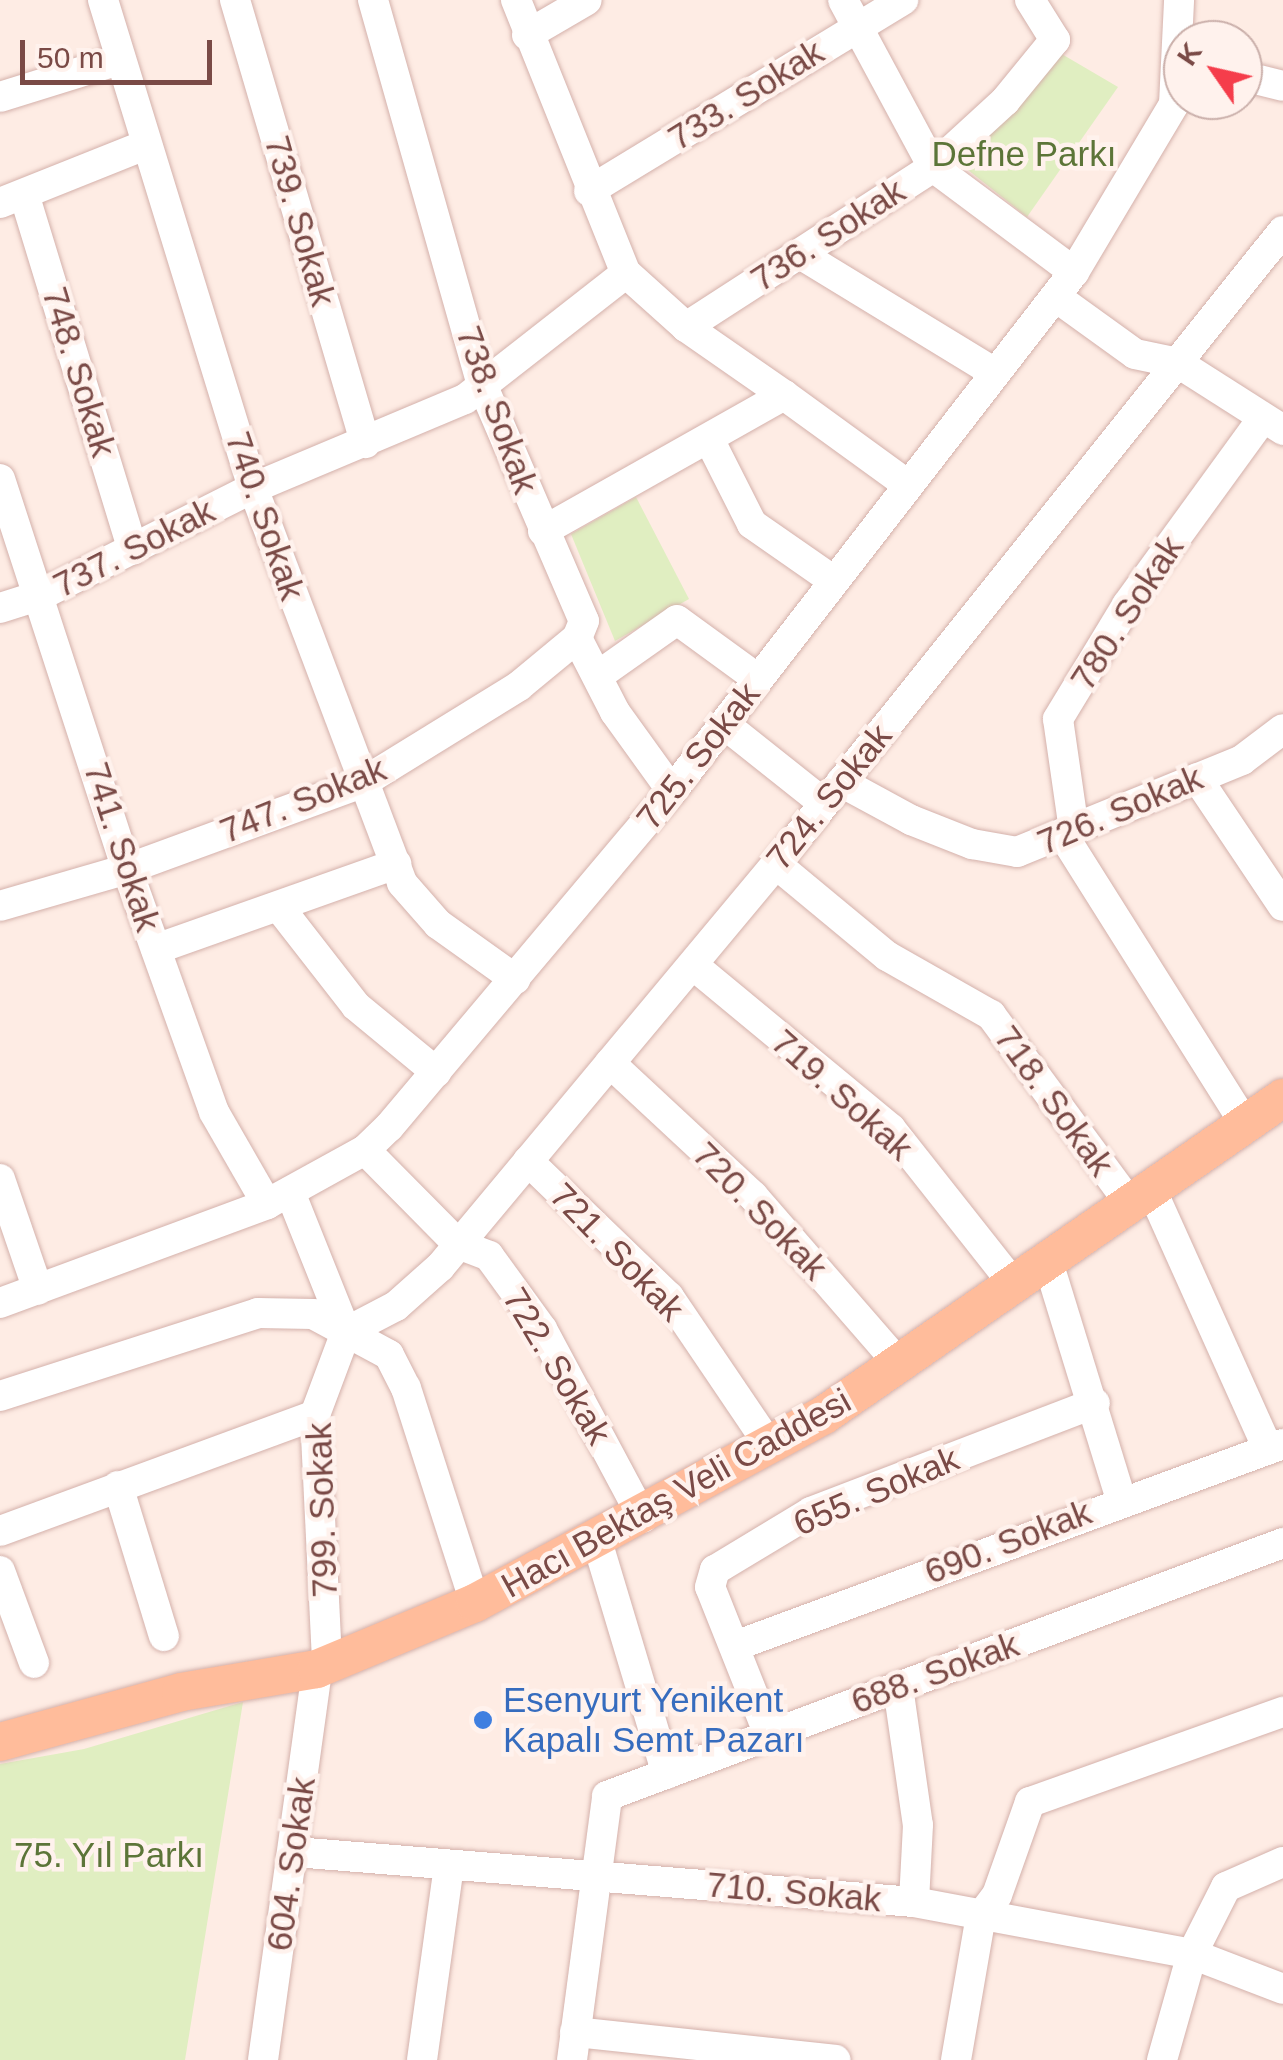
<!DOCTYPE html>
<html>
<head>
<meta charset="utf-8">
<style>
	body { margin:0 }
	#map { position:relative; width:1283px; height:2060px; overflow:hidden; background:#feece4; font-family:Helvetica,sans-serif }
	div>[style] { position:absolute }
	.green>* { inset:0; background:#e0eec1 }
	.roads { filter:drop-shadow(0 0 2px #d4b1ab) drop-shadow(0 0 2px #d4b1ab) }
	.minor>* { height:30px; margin:-15px; padding:0 15px; transform-origin:15px; border-radius:15px; background:#fff }
	.major>* { height:38px; margin:-19px; padding:0 19px; transform-origin:19px; border-radius:19px; background:#ffbc9b }
	.dots>* { width:28px; height:28px; translate:-50% -50%; box-sizing:border-box; border:5px solid #fff2ed; border-radius:50% }
	span { translate:-50% -50%; white-space:nowrap; text-align:center; line-height:1.15; -webkit-text-stroke:9px #fff2ed; paint-order:stroke }
	.street-label { font-size:35px; color:#7a4a46 }
	.park-label { font-size:35px; color:#5c7538 }
	.shop-label { font-size:35px; color:#366cbe }
	.left { translate:0 -50%; text-align:left }
	.north { position:absolute; left:1163px; top:20px; width:100px; height:100px; box-sizing:border-box; background:#fff2ed; border:2px solid #caafaa; border-radius:50%; rotate:304deg; font-size:28px; font-weight:700; line-height:40px; text-align:center; color:#7a4a46 }
	.north::after { content:''; display:block; margin:auto; width:35px; height:45px; background:#f53d4b; clip-path:polygon(50% 0,100% 100%,50% 72%,0 100%) }
	.scale { position:absolute; left:20px; top:40px; width:192px; height:45px; box-sizing:border-box; border:5px solid #7a4a46; border-top:0; padding-left:12px; font-size:30px; line-height:35px; white-space:nowrap; color:#7a4a46; -webkit-text-stroke:8px #fff2ed; paint-order:stroke }
</style>
</head>
<body>
<div id="map">
	<div class="green">
		<i style="clip-path:polygon(1060px 53px,1118px 87px,1027px 217px,963px 166px)"></i>
		<i style="clip-path:polygon(636px 497px,689px 599px,615px 641px,571px 534px)"></i>
		<i style="clip-path:polygon(243px 1702px,185px 2060px,0 2060px,0 1764px,84px 1749px)"></i>
	</div>
	<div class="roads">
		<div class="minor">
			<i style="left:103px;top:0;width:511px;rotate:72.91deg"></i>
			<i style="left:253px;top:488px;width:422px;rotate:69.3deg"></i>
			<i style="left:402px;top:883px;width:55px;rotate:48.7deg"></i>
			<i style="left:438px;top:924px;width:95px;rotate:35.5deg"></i>
			<i style="left:235px;top:0;width:462px;rotate:73.6deg"></i>
			<i style="left:373px;top:0;width:397px;rotate:74.2deg"></i>
			<i style="left:481px;top:382px;width:260px;rotate:66.7deg"></i>
			<i style="left:584px;top:621px;width:18px;rotate:112deg"></i>
			<i style="left:577px;top:638px;width:83px;rotate:62.8deg"></i>
			<i style="left:615px;top:712px;width:97px;rotate:54.2deg"></i>
			<i style="left:516px;top:0;width:294px;rotate:68.1deg"></i>
			<i style="left:626px;top:273px;width:81px;rotate:42deg"></i>
			<i style="left:686px;top:327px;width:119px;rotate:34.8deg"></i>
			<i style="left:843px;top:0;width:190px;rotate:61.7deg"></i>
			<i style="left:933px;top:167px;width:176px;rotate:36.7deg"></i>
			<i style="left:527px;top:35px;width:69px;rotate:-30.3deg"></i>
			<i style="left:1243px;top:76px;width:41px;rotate:14deg"></i>
			<i style="left:0;top:97px;width:125px;rotate:-17.3deg"></i>
			<i style="left:589px;top:191px;width:368px;rotate:-31.3deg"></i>
			<i style="left:24px;top:194px;width:372px;rotate:73deg"></i>
			<i style="left:0;top:203px;width:156px;rotate:-21.8deg"></i>
			<i style="left:800px;top:254px;width:228px;rotate:31.4deg"></i>
			<i style="left:1056px;top:297px;width:97px;rotate:35.8deg"></i>
			<i style="left:1135px;top:354px;width:44px;rotate:11.8deg"></i>
			<i style="left:1178px;top:363px;width:125px;rotate:32.5deg"></i>
			<i style="left:686px;top:327px;width:294px;rotate:-32.9deg"></i>
			<i style="left:933px;top:167px;width:98px;rotate:-42.5deg"></i>
			<i style="left:1005px;top:101px;width:79px;rotate:-50.7deg"></i>
			<i style="left:1055px;top:40px;width:47px;rotate:-122deg"></i>
			<i style="left:709px;top:439px;width:95px;rotate:63.2deg"></i>
			<i style="left:752px;top:524px;width:100px;rotate:34.8deg"></i>
			<i style="left:0;top:479px;width:410px;rotate:72deg"></i>
			<i style="left:127px;top:869px;width:258px;rotate:70.3deg"></i>
			<i style="left:214px;top:1112px;width:106px;rotate:60.1deg"></i>
			<i style="left:543px;top:531px;width:277px;rotate:-29.4deg"></i>
			<i style="left:784px;top:395px;width:153px;rotate:36deg"></i>
			<i style="left:0;top:608px;width:43px;rotate:-17.6deg"></i>
			<i style="left:41px;top:595px;width:237px;rotate:-26.8deg"></i>
			<i style="left:253px;top:488px;width:230px;rotate:-22.8deg"></i>
			<i style="left:465px;top:399px;width:204px;rotate:-38deg"></i>
			<i style="left:599px;top:675px;width:95px;rotate:-35.2deg"></i>
			<i style="left:677px;top:620px;width:100px;rotate:36.1deg"></i>
			<i style="left:724px;top:724px;width:125px;rotate:38.5deg"></i>
			<i style="left:1197px;top:778px;width:154px;rotate:56.1deg"></i>
			<i style="left:841px;top:782px;width:80px;rotate:28.5deg"></i>
			<i style="left:911px;top:820px;width:66px;rotate:21.5deg"></i>
			<i style="left:972px;top:844px;width:46px;rotate:10.1deg"></i>
			<i style="left:1017px;top:852px;width:243px;rotate:-22.2deg"></i>
			<i style="left:1242px;top:760px;width:51px;rotate:-37.1deg"></i>
			<i style="left:1074px;top:830px;width:112px;rotate:-98.2deg"></i>
			<i style="left:1058px;top:719px;width:133px;rotate:-58.8deg"></i>
			<i style="left:1127px;top:605px;width:231px;rotate:-54deg"></i>
			<i style="left:1063px;top:835px;width:344px;rotate:57.8deg"></i>
			<i style="left:776px;top:864px;width:144px;rotate:39.7deg"></i>
			<i style="left:887px;top:956px;width:120px;rotate:29.6deg"></i>
			<i style="left:991px;top:1015px;width:237px;rotate:53.6deg"></i>
			<i style="left:0;top:906px;width:132px;rotate:-16.2deg"></i>
			<i style="left:127px;top:869px;width:250px;rotate:-20.1deg"></i>
			<i style="left:362px;top:783px;width:185px;rotate:-31.7deg"></i>
			<i style="left:519px;top:686px;width:75px;rotate:-39.6deg"></i>
			<i style="left:279px;top:907px;width:125px;rotate:52.1deg"></i>
			<i style="left:356px;top:1006px;width:104px;rotate:39.5deg"></i>
			<i style="left:156px;top:949px;width:255px;rotate:-19.5deg"></i>
			<i style="left:693px;top:965px;width:257px;rotate:39.6deg"></i>
			<i style="left:891px;top:1129px;width:200px;rotate:51.7deg"></i>
			<i style="left:610px;top:1063px;width:195px;rotate:42.9deg"></i>
			<i style="left:753px;top:1196px;width:225px;rotate:49deg"></i>
			<i style="left:365px;top:1150px;width:132px;rotate:45.3deg"></i>
			<i style="left:458px;top:1244px;width:33px;rotate:21deg"></i>
			<i style="left:489px;top:1256px;width:90px;rotate:54deg"></i>
			<i style="left:542px;top:1329px;width:214px;rotate:61.9deg"></i>
			<i style="left:528px;top:1161px;width:196px;rotate:44deg"></i>
			<i style="left:669px;top:1297px;width:180px;rotate:55.9deg"></i>
			<i style="left:0;top:1179px;width:117px;rotate:71.1deg"></i>
			<i style="left:290px;top:1192px;width:151px;rotate:68.2deg"></i>
			<i style="left:346px;top:1332px;width:89px;rotate:110.5deg"></i>
			<i style="left:315px;top:1415px;width:249px;rotate:87.2deg"></i>
			<i style="left:1153px;top:1193px;width:281px;rotate:65.8deg"></i>
			<i style="left:1048px;top:1262px;width:249px;rotate:72.9deg"></i>
			<i style="left:0;top:1303px;width:285px;rotate:-20.3deg"></i>
			<i style="left:267px;top:1204px;width:112px;rotate:-28.9deg"></i>
			<i style="left:365px;top:1150px;width:33px;rotate:-44deg"></i>
			<i style="left:389px;top:1127px;width:439px;rotate:-49.9deg"></i>
			<i style="left:672px;top:791px;width:656px;rotate:-52.24deg"></i>
			<i style="left:1074px;top:272px;width:196px;rotate:-59.2deg"></i>
			<i style="left:1174px;top:104px;width:104px;rotate:-87.2deg"></i>
			<i style="left:346px;top:1332px;width:56px;rotate:-27.5deg"></i>
			<i style="left:396px;top:1306px;width:59px;rotate:-41.6deg"></i>
			<i style="left:440px;top:1267px;width:525px;rotate:-50.18deg"></i>
			<i style="left:776px;top:864px;width:811px;rotate:-51.31deg"></i>
			<i style="left:0;top:1396px;width:271px;rotate:-17.8deg"></i>
			<i style="left:258px;top:1313px;width:55px;rotate:1deg"></i>
			<i style="left:313px;top:1314px;width:86px;rotate:28.3deg"></i>
			<i style="left:389px;top:1355px;width:37px;rotate:63deg"></i>
			<i style="left:406px;top:1388px;width:226px;rotate:72.2deg"></i>
			<i style="left:118px;top:1486px;width:157px;rotate:73deg"></i>
			<i style="left:0;top:1531px;width:336px;rotate:-20.2deg"></i>
			<i style="left:597px;top:1541px;width:243px;rotate:73.3deg"></i>
			<i style="left:0;top:1571px;width:98px;rotate:69.7deg"></i>
			<i style="left:735px;top:1646px;width:584px;rotate:-20.23deg"></i>
			<i style="left:898px;top:1687px;width:139px;rotate:81.8deg"></i>
			<i style="left:918px;top:1825px;width:77px;rotate:93deg"></i>
			<i style="left:769px;top:1735px;width:159px;rotate:-111.7deg"></i>
			<i style="left:710px;top:1587px;width:18px;rotate:-74deg"></i>
			<i style="left:715px;top:1570px;width:112px;rotate:-31.1deg"></i>
			<i style="left:811px;top:1512px;width:304px;rotate:-21deg"></i>
			<i style="left:295px;top:1852px;width:621px;rotate:4.62deg"></i>
			<i style="left:914px;top:1902px;width:283px;rotate:10.6deg"></i>
			<i style="left:1192px;top:1954px;width:97px;rotate:21deg"></i>
			<i style="left:575px;top:2032px;width:262px;rotate:6.1deg"></i>
			<i style="left:263px;top:2060px;width:395px;rotate:-82.1deg"></i>
			<i style="left:422px;top:2060px;width:197px;rotate:-82.1deg"></i>
			<i style="left:572px;top:2060px;width:266px;rotate:-82.4deg"></i>
			<i style="left:607px;top:1796px;width:722px;rotate:-20.52deg"></i>
			<i style="left:956px;top:2060px;width:146px;rotate:-80.2deg"></i>
			<i style="left:981px;top:1916px;width:26px;rotate:-53deg"></i>
			<i style="left:997px;top:1895px;width:99px;rotate:-70.5deg"></i>
			<i style="left:1030px;top:1802px;width:269px;rotate:-19.6deg"></i>
			<i style="left:1162px;top:2060px;width:110px;rotate:-74.2deg"></i>
			<i style="left:1192px;top:1954px;width:75px;rotate:-63.1deg"></i>
			<i style="left:1226px;top:1887px;width:62px;rotate:-23.7deg"></i>
		</div>
		<div class="major">
			<i style="left:0;top:1742px;width:188px;rotate:-15.4deg"></i>
			<i style="left:181px;top:1692px;width:138px;rotate:-9.6deg"></i>
			<i style="left:317px;top:1669px;width:171px;rotate:-22.7deg"></i>
			<i style="left:475px;top:1603px;width:396px;rotate:-28.3deg"></i>
			<i style="left:824px;top:1415px;width:558px;rotate:-34.63deg"></i>
		</div>
	</div>
	<div class="dots">
		<i style="left:483px;top:1720px;background:#3f7fe0"></i>
	</div>
	<div class="street-label">
		<span style="left:746px;top:95px;rotate:-32deg">733. Sokak</span>
		<span style="left:300px;top:221px;rotate:74deg">739. Sokak</span>
		<span style="left:828px;top:235px;rotate:-33deg">736. Sokak</span>
		<span style="left:79px;top:372px;rotate:73deg">748. Sokak</span>
		<span style="left:497px;top:410px;rotate:70deg">738. Sokak</span>
		<span style="left:265px;top:516px;rotate:71deg">740. Sokak</span>
		<span style="left:134px;top:548px;rotate:-27deg">737. Sokak</span>
		<span style="left:1127px;top:613px;rotate:-57deg">780. Sokak</span>
		<span style="left:698px;top:756px;rotate:-52deg">725. Sokak</span>
		<span style="left:829px;top:797px;rotate:-51deg">724. Sokak</span>
		<span style="left:303px;top:800px;rotate:-22deg">747. Sokak</span>
		<span style="left:1120px;top:810px;rotate:-23deg">726. Sokak</span>
		<span style="left:122px;top:847px;rotate:72deg">741. Sokak</span>
		<span style="left:842px;top:1095px;rotate:42deg">719. Sokak</span>
		<span style="left:1054px;top:1101px;rotate:54deg">718. Sokak</span>
		<span style="left:760px;top:1211px;rotate:46deg">720. Sokak</span>
		<span style="left:617px;top:1252px;rotate:46deg">721. Sokak</span>
		<span style="left:557px;top:1366px;rotate:59deg">722. Sokak</span>
		<span style="left:876px;top:1491px;rotate:-23deg">655. Sokak</span>
		<span style="left:676px;top:1493px;rotate:-29deg">Hacı Bektaş Veli Caddesi</span>
		<span style="left:322px;top:1510px;rotate:-92deg">799. Sokak</span>
		<span style="left:1008px;top:1542px;rotate:-21deg">690. Sokak</span>
		<span style="left:935px;top:1673px;rotate:-20deg">688. Sokak</span>
		<span style="left:291px;top:1864px;rotate:-82deg">604. Sokak</span>
		<span style="left:794px;top:1892px;rotate:5deg">710. Sokak</span>
	</div>
	<div class="park-label">
		<span style="left:1024px;top:154px">Defne Parkı</span>
		<span style="left:109px;top:1855px">75. Yıl Parkı</span>
	</div>
	<div class="shop-label">
		<span class="left" style="left:503px;top:1720px">Esenyurt Yenikent<br>Kapalı Semt Pazarı</span>
	</div>
	<div class="north">K</div>
	<div class="scale">50 m</div>
</div>
</body>
</html>
